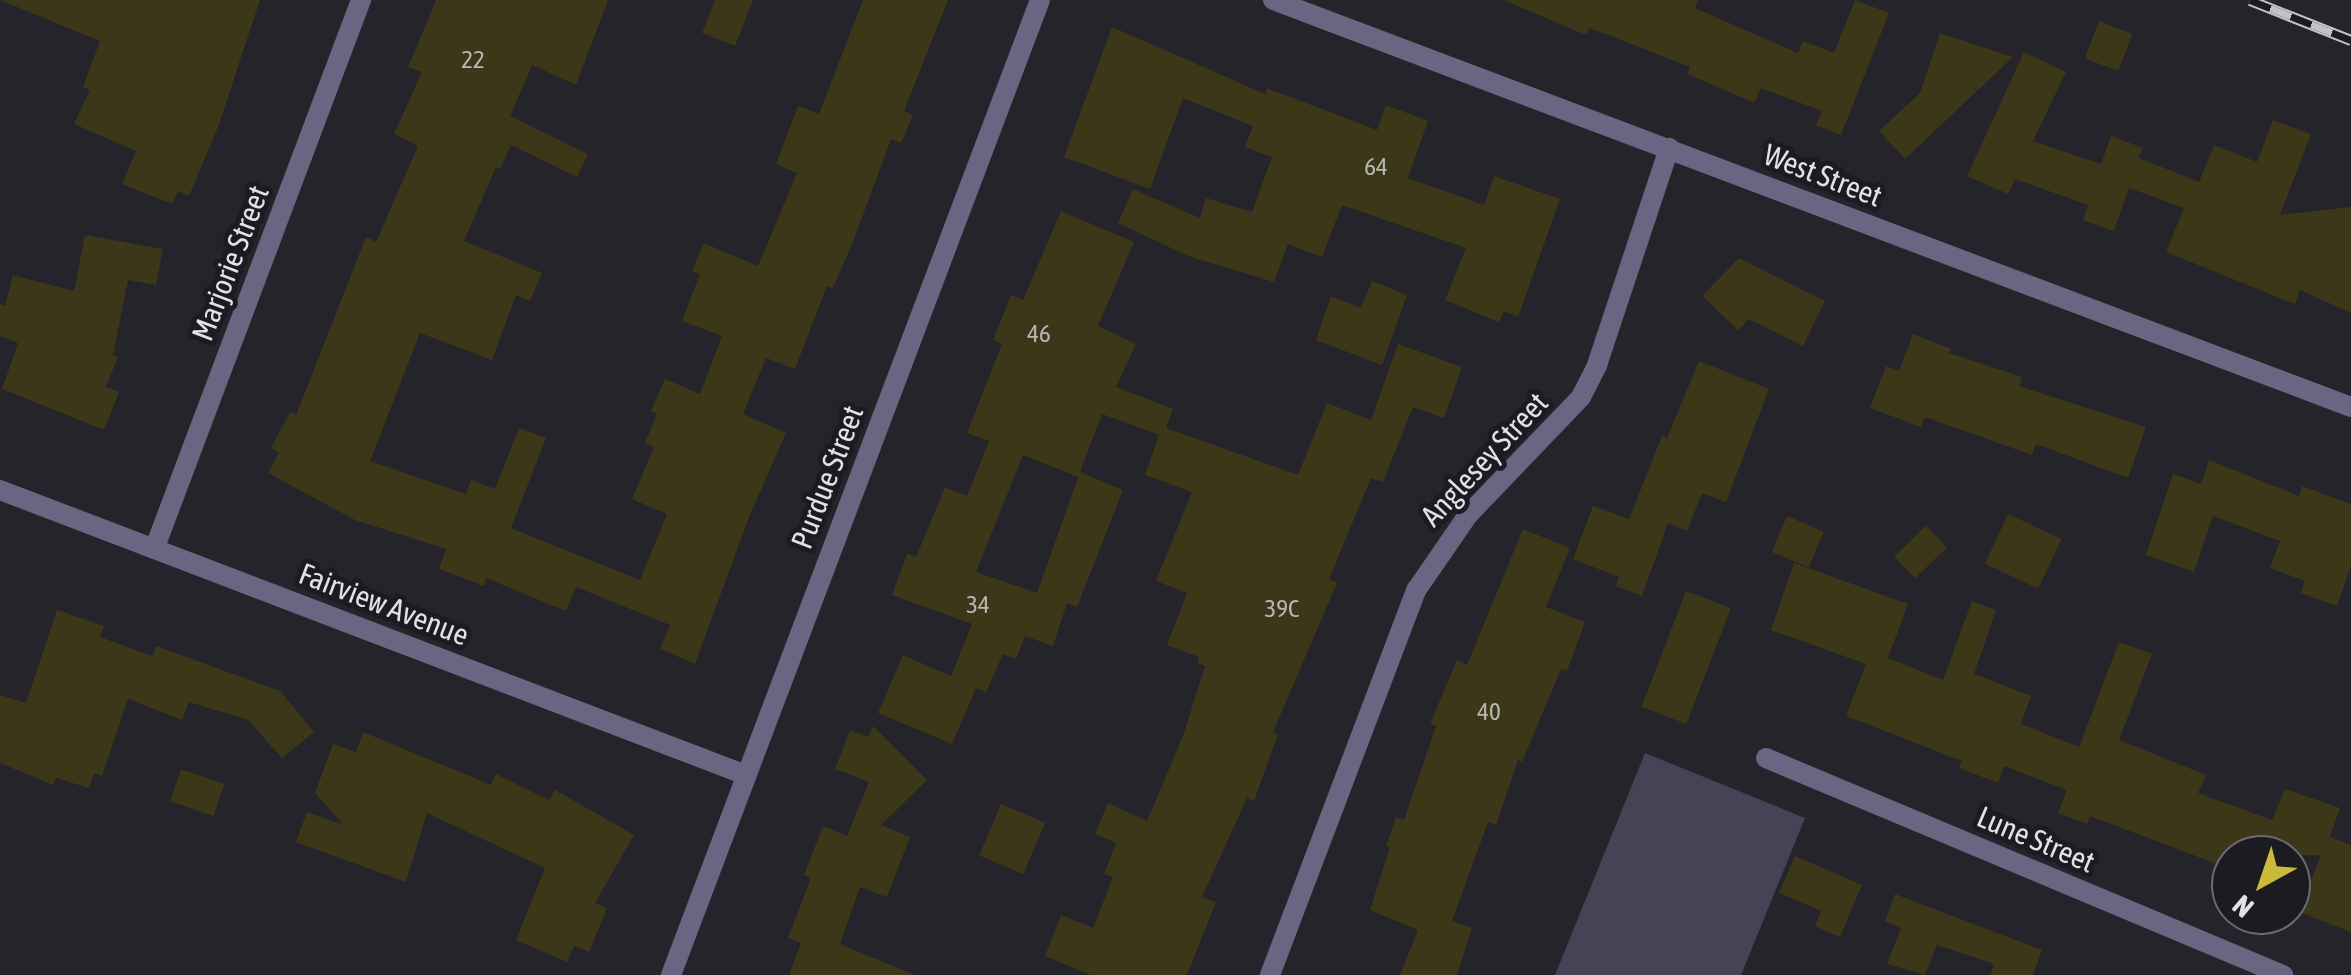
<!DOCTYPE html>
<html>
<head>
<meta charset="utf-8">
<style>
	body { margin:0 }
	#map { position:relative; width:2351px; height:975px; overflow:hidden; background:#25242b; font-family:"Asap Condensed",sans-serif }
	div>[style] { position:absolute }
	.green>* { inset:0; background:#474357 }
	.building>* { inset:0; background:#3b3718; transform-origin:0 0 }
	.street>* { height:20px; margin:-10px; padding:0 10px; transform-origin:10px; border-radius:10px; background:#6b6584 }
	.rail>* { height:11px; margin-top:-5.5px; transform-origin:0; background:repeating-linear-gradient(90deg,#1c1b21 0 22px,#c3c2c8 0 44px); box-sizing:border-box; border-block:2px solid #c3c2c8 }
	span { translate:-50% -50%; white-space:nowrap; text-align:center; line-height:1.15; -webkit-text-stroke:10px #1c1b21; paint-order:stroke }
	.number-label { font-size:25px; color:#b8b6b2 }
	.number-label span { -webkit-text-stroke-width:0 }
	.street-label { font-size:30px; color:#e2e1e6 }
	.north { position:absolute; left:2211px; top:835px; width:100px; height:100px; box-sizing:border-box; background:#1c1b21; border:2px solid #6b6a70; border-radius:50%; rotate:220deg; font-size:28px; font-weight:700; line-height:40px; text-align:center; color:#e2e1e6 }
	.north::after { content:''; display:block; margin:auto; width:35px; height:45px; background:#cbba39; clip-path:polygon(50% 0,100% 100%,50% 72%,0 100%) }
</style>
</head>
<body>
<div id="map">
	<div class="green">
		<i style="clip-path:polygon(1645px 753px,1805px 818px,1741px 975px,1555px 975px)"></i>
	</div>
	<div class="building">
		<i style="clip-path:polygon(0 0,260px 0,218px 127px,189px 196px,178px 191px,172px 204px,122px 184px,136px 151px,74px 124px,90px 90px,83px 87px,100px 41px)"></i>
		<i style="clip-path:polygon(436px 0,608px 0,576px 85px,532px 65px,510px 116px,588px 154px,577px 177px,511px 145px,500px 169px,496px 167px,464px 241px,542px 273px,530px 301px,516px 295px,492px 360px,420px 333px,370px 461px,466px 494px,471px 480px,495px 489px,519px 428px,546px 438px,511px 528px,640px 580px,667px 514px,632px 499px,654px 447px,645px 443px,657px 414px,651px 411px,665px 379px,700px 394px,722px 336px,682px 321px,700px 274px,692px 271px,704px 243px,758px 266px,797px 173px,776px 164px,798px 106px,819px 114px,863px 0,948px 0,904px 111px,913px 115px,901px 143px,891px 139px,854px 239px,833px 288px,827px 286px,795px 369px,766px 358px,743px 414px,786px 433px,749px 517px,695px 664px,660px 649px,670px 625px,576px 587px,566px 611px,486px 578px,484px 586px,439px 569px,446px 549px,355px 520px,268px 473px,279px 453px,271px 448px,290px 412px,296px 415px,366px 237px,376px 242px,418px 146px,394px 134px,422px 72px,408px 67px)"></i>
		<i style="clip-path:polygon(715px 0,753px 0,735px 46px,702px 33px)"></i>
		<i style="clip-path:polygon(1504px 0,1698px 0,1695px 8px,1798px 53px,1803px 41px,1834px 53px,1855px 0,1889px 13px,1841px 135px,1816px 125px,1822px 111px,1761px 88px,1754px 103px,1688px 74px,1690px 67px,1590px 28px,1586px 35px)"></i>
		<i style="left:2099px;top:21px;width:36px;height:40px;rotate:21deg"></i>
		<i style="clip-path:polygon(1112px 27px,1265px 94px,1267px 88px,1377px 130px,1386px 105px,1428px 121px,1408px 178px,1484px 205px,1494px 176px,1560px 199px,1518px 317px,1504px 311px,1499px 322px,1445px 300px,1466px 248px,1342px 205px,1322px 257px,1288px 244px,1274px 282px,1188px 256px,1118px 223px,1133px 189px,1200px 218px,1206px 198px,1252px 212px,1272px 157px,1245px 147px,1253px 126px,1183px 98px,1150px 189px,1064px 157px)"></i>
		<i style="clip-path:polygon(1940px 33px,2013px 57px,1905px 159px,1879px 131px,1920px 93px)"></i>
		<i style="clip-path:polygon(2024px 52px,2066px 72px,2033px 141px,2101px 164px,2111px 136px,2143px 148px,2139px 158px,2199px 182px,2214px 145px,2257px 162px,2273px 120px,2311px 134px,2280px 215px,2351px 207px,2351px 313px,2300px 290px,2295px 304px,2166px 252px,2184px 208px,2129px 188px,2114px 231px,2083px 220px,2088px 205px,2015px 179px,2008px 194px,1967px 176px)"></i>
		<i style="clip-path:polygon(1061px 211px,1134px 242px,1098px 326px,1136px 344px,1116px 387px,1173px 409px,1166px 428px,1298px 475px,1327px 403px,1371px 420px,1398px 344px,1462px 367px,1444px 418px,1413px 407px,1383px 482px,1371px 478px,1329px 579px,1337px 583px,1273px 732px,1278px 734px,1254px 801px,1247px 798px,1202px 897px,1216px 902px,1187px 975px,1091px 975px,1045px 956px,1061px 915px,1093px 928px,1113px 877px,1104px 874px,1116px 843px,1095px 834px,1108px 803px,1147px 821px,1183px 736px,1205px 666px,1197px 663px,1199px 657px,1167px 645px,1187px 593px,1156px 581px,1192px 492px,1145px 475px,1159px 435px,1102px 414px,1078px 477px,1023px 455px,976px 572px,1037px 593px,1080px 472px,1123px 490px,1077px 607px,1067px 603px,1053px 646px,1025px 636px,1016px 659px,1003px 654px,986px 692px,976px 688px,952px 744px,878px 713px,903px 655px,951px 676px,972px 624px,892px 595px,907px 554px,916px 557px,945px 487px,967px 496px,989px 441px,967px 433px,1002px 344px,993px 340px,1011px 295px,1023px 300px)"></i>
		<i style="clip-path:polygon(85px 235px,163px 249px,156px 285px,128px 280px,113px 355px,118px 357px,106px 387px,119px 392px,104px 430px,2px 389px,18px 343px,0 336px,0 304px,5px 306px,13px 275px,74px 291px)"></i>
		<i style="clip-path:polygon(1739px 258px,1825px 301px,1803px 346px,1749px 319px,1738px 330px,1702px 296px)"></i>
		<i style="clip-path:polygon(1372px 281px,1407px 295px,1382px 365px,1316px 340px,1331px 296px,1361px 308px)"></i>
		<i style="clip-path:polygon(1913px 334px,1951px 349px,1949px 353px,2022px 377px,2019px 386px,2146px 427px,2128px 478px,2036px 444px,2032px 455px,1925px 417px,1921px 427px,1870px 408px,1886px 366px,1899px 371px)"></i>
		<i style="clip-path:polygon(1699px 361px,1769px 389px,1726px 502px,1702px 493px,1687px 531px,1668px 523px,1642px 596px,1616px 586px,1619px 577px,1573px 559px,1593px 506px,1629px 519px,1662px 436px,1667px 438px)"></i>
		<i style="clip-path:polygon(2209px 460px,2299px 496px,2302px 486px,2351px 504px,2351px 566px,2337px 606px,2301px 593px,2305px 581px,2270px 568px,2280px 541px,2213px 516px,2194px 572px,2146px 555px,2173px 474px,2201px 484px)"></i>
		<i style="left:2008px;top:514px;width:59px;height:55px;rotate:25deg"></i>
		<i style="left:1787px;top:516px;width:40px;height:39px;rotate:23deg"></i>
		<i style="left:1926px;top:526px;width:30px;height:44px;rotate:46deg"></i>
		<i style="clip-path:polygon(1523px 529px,1570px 548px,1546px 607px,1585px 622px,1567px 671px,1561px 669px,1522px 762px,1518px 760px,1496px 825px,1488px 822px,1452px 921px,1472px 928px,1457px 975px,1400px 975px,1418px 930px,1370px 910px,1390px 847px,1386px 846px,1396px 817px,1404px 820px,1436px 726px,1430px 724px,1457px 660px,1467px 665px)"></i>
		<i style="clip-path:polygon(1794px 563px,1908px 604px,1888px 658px,1943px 680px,1972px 601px,1996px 610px,1974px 674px,2031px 696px,2021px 724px,2079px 747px,2119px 642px,2152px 654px,2119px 740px,2206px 775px,2198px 793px,2272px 820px,2285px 789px,2340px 808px,2330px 837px,2351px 845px,2351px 932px,2299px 912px,2321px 855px,2231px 855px,2231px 862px,2219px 858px,2217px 864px,2090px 816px,2087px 824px,2058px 813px,2067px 790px,2004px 766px,1998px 783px,1959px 768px,1962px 761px,1846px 716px,1866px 664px,1771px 630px)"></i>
		<i style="left:1686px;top:591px;width:48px;height:124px;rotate:21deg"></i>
		<i style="clip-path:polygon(57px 610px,104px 626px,100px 637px,152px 656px,156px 646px,280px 691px,314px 732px,282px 758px,248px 720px,189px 702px,182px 720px,128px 699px,102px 776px,94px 773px,89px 788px,56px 778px,53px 785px,0 763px,0 695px,26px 703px)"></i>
		<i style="clip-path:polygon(873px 726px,927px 780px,881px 825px,910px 837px,887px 897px,860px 887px,840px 944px,915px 975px,789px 975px,801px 943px,788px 938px,811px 878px,804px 875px,823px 826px,847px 836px,869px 782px,835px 769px,850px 730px,868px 737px)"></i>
		<i style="clip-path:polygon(363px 732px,491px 785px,496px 774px,549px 800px,555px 790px,634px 835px,595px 903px,607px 908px,589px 952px,574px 946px,567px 962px,516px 940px,545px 868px,427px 813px,406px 882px,296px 842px,307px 812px,344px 825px,315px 793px,333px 744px,356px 752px)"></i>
		<i style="left:181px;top:769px;width:46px;height:34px;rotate:19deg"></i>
		<i style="left:1001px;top:804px;width:48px;height:56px;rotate:23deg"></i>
		<i style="clip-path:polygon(1795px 856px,1862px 885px,1840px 937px,1815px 926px,1821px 911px,1779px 893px)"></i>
		<i style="clip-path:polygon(1895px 894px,2042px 950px,2033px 975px,1990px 975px,1994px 964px,1937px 945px,1925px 975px,1887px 964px,1901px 928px,1885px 921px)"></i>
	</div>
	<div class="street">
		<i style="left:1273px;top:0;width:1152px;rotate:20.68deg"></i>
		<i style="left:0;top:490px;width:799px;rotate:20.91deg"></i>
		<i style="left:155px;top:547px;width:585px;rotate:-69.36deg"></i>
		<i style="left:1766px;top:758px;width:561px;rotate:22.77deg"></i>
		<i style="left:671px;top:975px;width:1042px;rotate:-69.27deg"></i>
		<i style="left:1270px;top:975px;width:413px;rotate:-69.2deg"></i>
		<i style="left:1417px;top:589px;width:90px;rotate:-55.4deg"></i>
		<i style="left:1468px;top:515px;width:163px;rotate:-46.2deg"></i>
		<i style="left:1581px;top:397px;width:36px;rotate:-63deg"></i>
		<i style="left:1597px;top:365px;width:229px;rotate:-71.6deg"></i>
	</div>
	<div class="rail">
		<i style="left:2250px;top:0;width:109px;rotate:21.6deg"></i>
	</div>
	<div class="number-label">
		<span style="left:473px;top:59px">22</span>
		<span style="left:1376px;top:166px">64</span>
		<span style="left:1039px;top:333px">46</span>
		<span style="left:978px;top:604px">34</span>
		<span style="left:1282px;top:608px">39C</span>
		<span style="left:1489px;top:711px">40</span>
	</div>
	<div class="street-label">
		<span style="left:1823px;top:175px;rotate:21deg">West Street</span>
		<span style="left:230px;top:263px;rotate:-69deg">Marjorie Street</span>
		<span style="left:1484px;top:459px;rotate:-47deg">Anglesey Street</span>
		<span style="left:827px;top:477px;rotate:-69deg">Purdue Street</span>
		<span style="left:384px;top:604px;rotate:21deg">Fairview Avenue</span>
		<span style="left:2036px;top:839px;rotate:23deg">Lune Street</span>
	</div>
	<div class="north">N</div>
</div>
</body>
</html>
